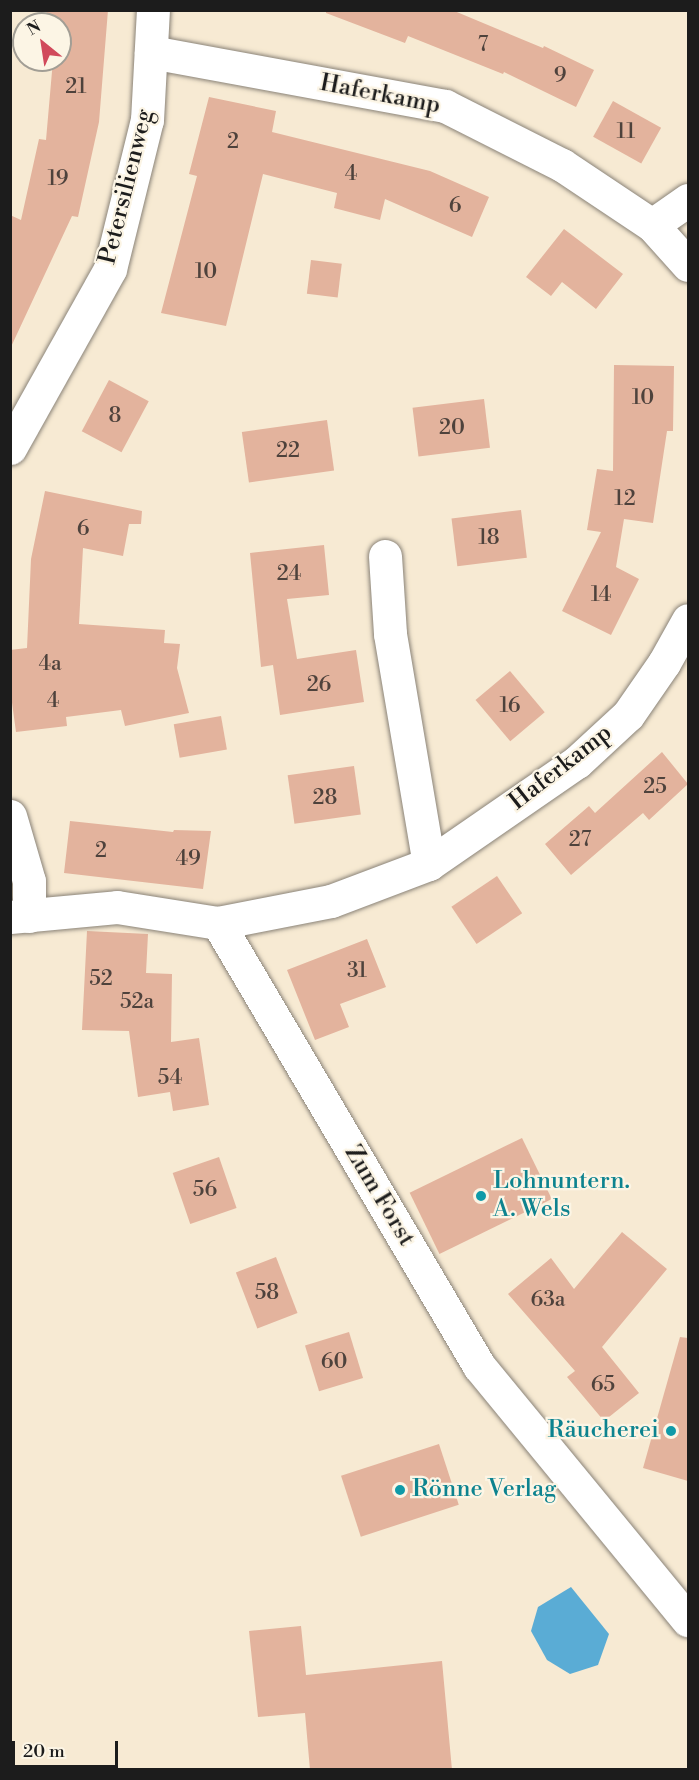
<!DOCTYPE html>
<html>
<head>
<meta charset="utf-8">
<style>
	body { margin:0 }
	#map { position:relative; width:699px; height:1780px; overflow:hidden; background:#f7ead3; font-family:"Libre Bodoni",serif }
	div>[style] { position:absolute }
	.water>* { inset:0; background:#5aacd5 }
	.building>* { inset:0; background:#e3b39d; transform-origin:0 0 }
	.roads { filter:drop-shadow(0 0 2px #8a8378) drop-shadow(0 0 2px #8a8378) }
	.street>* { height:33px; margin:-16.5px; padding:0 16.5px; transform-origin:16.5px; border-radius:16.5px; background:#fff }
	.dots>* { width:16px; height:16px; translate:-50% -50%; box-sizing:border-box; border:3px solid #fcf5e5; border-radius:50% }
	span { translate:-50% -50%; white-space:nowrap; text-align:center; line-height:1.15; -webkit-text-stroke:4.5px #fcf5e5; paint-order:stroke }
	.number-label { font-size:21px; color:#4e423c }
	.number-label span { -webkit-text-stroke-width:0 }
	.street-label { font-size:24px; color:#1c1c1c }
	.culture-label { font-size:24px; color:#0d838f }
	.left { translate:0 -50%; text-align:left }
	.right { translate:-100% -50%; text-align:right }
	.frame { position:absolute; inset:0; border:12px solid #1c1c1c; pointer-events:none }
	.north { position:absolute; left:12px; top:12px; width:60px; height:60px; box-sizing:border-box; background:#fcf5e5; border:2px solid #a29e95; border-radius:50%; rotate:330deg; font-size:16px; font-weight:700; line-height:24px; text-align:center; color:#1c1c1c }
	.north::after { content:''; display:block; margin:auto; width:21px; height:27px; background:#d1495b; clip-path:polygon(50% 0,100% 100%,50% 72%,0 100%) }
	.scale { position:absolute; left:12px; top:1741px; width:106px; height:27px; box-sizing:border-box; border:3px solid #1c1c1c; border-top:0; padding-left:8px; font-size:18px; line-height:21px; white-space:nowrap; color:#1c1c1c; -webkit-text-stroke:4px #fcf5e5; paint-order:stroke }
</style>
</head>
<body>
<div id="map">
	<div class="water">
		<i style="clip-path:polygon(571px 1587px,609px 1634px,598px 1665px,570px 1674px,547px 1660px,531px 1631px,538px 1607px)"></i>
	</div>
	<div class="building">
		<i style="clip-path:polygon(45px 10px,108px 10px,99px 122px,78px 217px,72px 216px,10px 349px,10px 215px,21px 220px,39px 139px,46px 140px,53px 60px,60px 60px,60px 24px,53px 24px)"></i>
		<i style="clip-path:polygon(326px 10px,452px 10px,543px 48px,544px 46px,594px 70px,576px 107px,504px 72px,503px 74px,408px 36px,405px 43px,326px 13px)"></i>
		<i style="clip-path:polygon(209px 97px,276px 111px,272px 132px,430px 171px,489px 197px,472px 237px,385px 199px,380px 220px,334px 208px,337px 193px,263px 174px,226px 326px,161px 313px,197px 176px,189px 174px)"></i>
		<i style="left:613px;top:101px;width:55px;height:41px;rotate:29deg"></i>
		<i style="clip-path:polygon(564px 229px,623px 274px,596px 309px,562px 282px,551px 296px,526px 277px)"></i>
		<i style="left:311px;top:260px;width:31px;height:34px;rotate:7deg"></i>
		<i style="clip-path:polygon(614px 365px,674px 366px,673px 431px,667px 431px,653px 523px,624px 519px,616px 567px,639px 579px,611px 635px,562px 611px,601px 532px,587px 530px,597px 469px,613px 471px)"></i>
		<i style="left:109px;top:380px;width:45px;height:58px;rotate:28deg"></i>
		<i style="left:484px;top:399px;width:49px;height:72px;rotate:83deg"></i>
		<i style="left:327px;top:420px;width:51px;height:86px;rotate:82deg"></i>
		<i style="clip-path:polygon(45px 491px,142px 511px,141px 524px,129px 524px,123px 556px,83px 548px,79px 624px,165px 630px,164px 643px,180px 644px,177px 668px,189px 713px,125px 726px,121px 710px,66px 717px,67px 726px,16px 732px,10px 688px,10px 650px,27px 648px,31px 559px)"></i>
		<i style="left:521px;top:510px;width:48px;height:70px;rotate:83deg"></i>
		<i style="clip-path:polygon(324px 545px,329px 595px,287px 599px,297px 659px,356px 650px,364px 702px,280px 715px,273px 665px,261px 667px,250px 553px)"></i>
		<i style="left:510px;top:671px;width:54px;height:45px;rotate:50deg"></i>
		<i style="left:221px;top:716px;width:34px;height:48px;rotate:80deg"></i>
		<i style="clip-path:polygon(662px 752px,688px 784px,649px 820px,643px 813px,571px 875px,545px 844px,589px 806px,595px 813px)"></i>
		<i style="left:354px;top:766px;width:49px;height:67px;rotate:82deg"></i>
		<i style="clip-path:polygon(70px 821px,173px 832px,174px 830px,211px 831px,203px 889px,64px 873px)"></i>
		<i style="left:497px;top:876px;width:45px;height:55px;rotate:56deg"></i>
		<i style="clip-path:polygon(87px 931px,148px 934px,146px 973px,172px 974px,171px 1042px,199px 1038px,209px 1105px,173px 1111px,170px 1092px,138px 1097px,129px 1031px,82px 1030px)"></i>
		<i style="clip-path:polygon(367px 939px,386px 987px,340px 1004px,349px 1027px,315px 1040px,287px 970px)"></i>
		<i style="left:522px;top:1138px;width:68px;height:125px;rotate:64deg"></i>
		<i style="left:219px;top:1157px;width:54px;height:49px;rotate:71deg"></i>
		<i style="clip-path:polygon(622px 1232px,667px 1269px,602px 1347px,639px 1393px,604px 1421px,567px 1377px,575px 1371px,508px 1294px,551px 1258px,574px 1289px)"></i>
		<i style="left:276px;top:1257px;width:60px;height:43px;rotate:69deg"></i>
		<i style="left:349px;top:1332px;width:48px;height:46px;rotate:73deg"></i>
		<i style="clip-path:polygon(680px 1337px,688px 1338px,688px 1481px,643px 1468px)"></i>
		<i style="left:439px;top:1444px;width:64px;height:103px;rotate:72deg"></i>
		<i style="clip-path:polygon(301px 1626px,306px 1675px,442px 1661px,452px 1770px,310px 1770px,305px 1713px,258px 1717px,249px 1631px)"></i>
	</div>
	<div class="roads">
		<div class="street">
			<i style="left:151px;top:52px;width:299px;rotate:10.4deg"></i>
			<i style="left:445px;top:106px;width:131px;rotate:26.8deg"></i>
			<i style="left:562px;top:165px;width:108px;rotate:33.7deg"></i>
			<i style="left:652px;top:225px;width:54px;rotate:48deg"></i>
			<i style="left:652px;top:225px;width:44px;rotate:-34.8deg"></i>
			<i style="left:10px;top:448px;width:205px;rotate:-60.8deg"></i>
			<i style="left:110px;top:269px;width:154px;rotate:-76.1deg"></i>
			<i style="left:147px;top:120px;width:110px;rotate:-86.9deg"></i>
			<i style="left:385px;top:556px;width:78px;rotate:86.3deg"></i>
			<i style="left:390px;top:634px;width:233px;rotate:80.4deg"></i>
			<i style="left:10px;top:816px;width:68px;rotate:73.7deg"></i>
			<i style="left:29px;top:881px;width:35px;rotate:90deg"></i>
			<i style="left:10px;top:917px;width:107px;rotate:-5.3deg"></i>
			<i style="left:117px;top:907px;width:102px;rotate:9deg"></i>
			<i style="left:218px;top:923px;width:115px;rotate:-11deg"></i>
			<i style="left:331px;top:901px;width:105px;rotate:-20.7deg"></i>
			<i style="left:429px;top:864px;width:180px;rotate:-34.6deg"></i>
			<i style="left:577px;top:762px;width:69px;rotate:-42.7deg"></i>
			<i style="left:628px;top:715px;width:63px;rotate:-55.3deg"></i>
			<i style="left:664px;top:663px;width:49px;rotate:-60.8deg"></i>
			<i style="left:218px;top:923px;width:514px;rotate:59.49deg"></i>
			<i style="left:479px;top:1366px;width:329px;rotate:50.6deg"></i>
		</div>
	</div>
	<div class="dots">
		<i style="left:481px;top:1196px;background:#0f9aa8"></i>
		<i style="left:671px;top:1431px;background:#0f9aa8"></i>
		<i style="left:400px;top:1490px;background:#0f9aa8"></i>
	</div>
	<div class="number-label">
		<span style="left:483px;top:45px">7</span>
		<span style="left:560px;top:76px">9</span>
		<span style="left:76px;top:87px">21</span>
		<span style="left:626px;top:132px">11</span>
		<span style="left:233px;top:142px">2</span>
		<span style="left:351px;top:174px">4</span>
		<span style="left:58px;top:179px">19</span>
		<span style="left:455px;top:206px">6</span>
		<span style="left:206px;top:272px">10</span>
		<span style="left:643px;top:398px">10</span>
		<span style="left:115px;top:416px">8</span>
		<span style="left:452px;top:428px">20</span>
		<span style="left:288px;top:451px">22</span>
		<span style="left:625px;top:499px">12</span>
		<span style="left:83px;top:529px">6</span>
		<span style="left:489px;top:538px">18</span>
		<span style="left:289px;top:574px">24</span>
		<span style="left:601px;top:595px">14</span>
		<span style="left:50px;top:664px">4a</span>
		<span style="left:319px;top:685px">26</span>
		<span style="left:53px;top:701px">4</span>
		<span style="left:510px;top:706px">16</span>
		<span style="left:655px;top:787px">25</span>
		<span style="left:325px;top:798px">28</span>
		<span style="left:580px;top:840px">27</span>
		<span style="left:101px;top:851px">2</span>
		<span style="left:188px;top:859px">49</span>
		<span style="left:357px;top:971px">31</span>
		<span style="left:101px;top:979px">52</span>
		<span style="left:137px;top:1002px">52a</span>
		<span style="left:170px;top:1078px">54</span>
		<span style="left:205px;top:1190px">56</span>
		<span style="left:267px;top:1293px">58</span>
		<span style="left:548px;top:1300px">63a</span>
		<span style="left:334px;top:1362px">60</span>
		<span style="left:603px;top:1385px">65</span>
	</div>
	<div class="street-label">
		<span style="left:380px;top:95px;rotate:11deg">Haferkamp</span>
		<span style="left:127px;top:187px;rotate:-76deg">Petersilienweg</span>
		<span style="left:561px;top:768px;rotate:-38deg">Haferkamp</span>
		<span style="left:379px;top:1196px;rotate:59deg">Zum Forst</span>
	</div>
	<div class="culture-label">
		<span class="left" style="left:493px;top:1196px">Lohnuntern.<br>A. Wels</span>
		<span class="right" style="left:659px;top:1431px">Räucherei</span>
		<span class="left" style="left:412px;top:1490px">Rönne Verlag</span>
	</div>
	<div class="frame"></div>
	<div class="north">N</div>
	<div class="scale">20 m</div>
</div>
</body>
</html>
